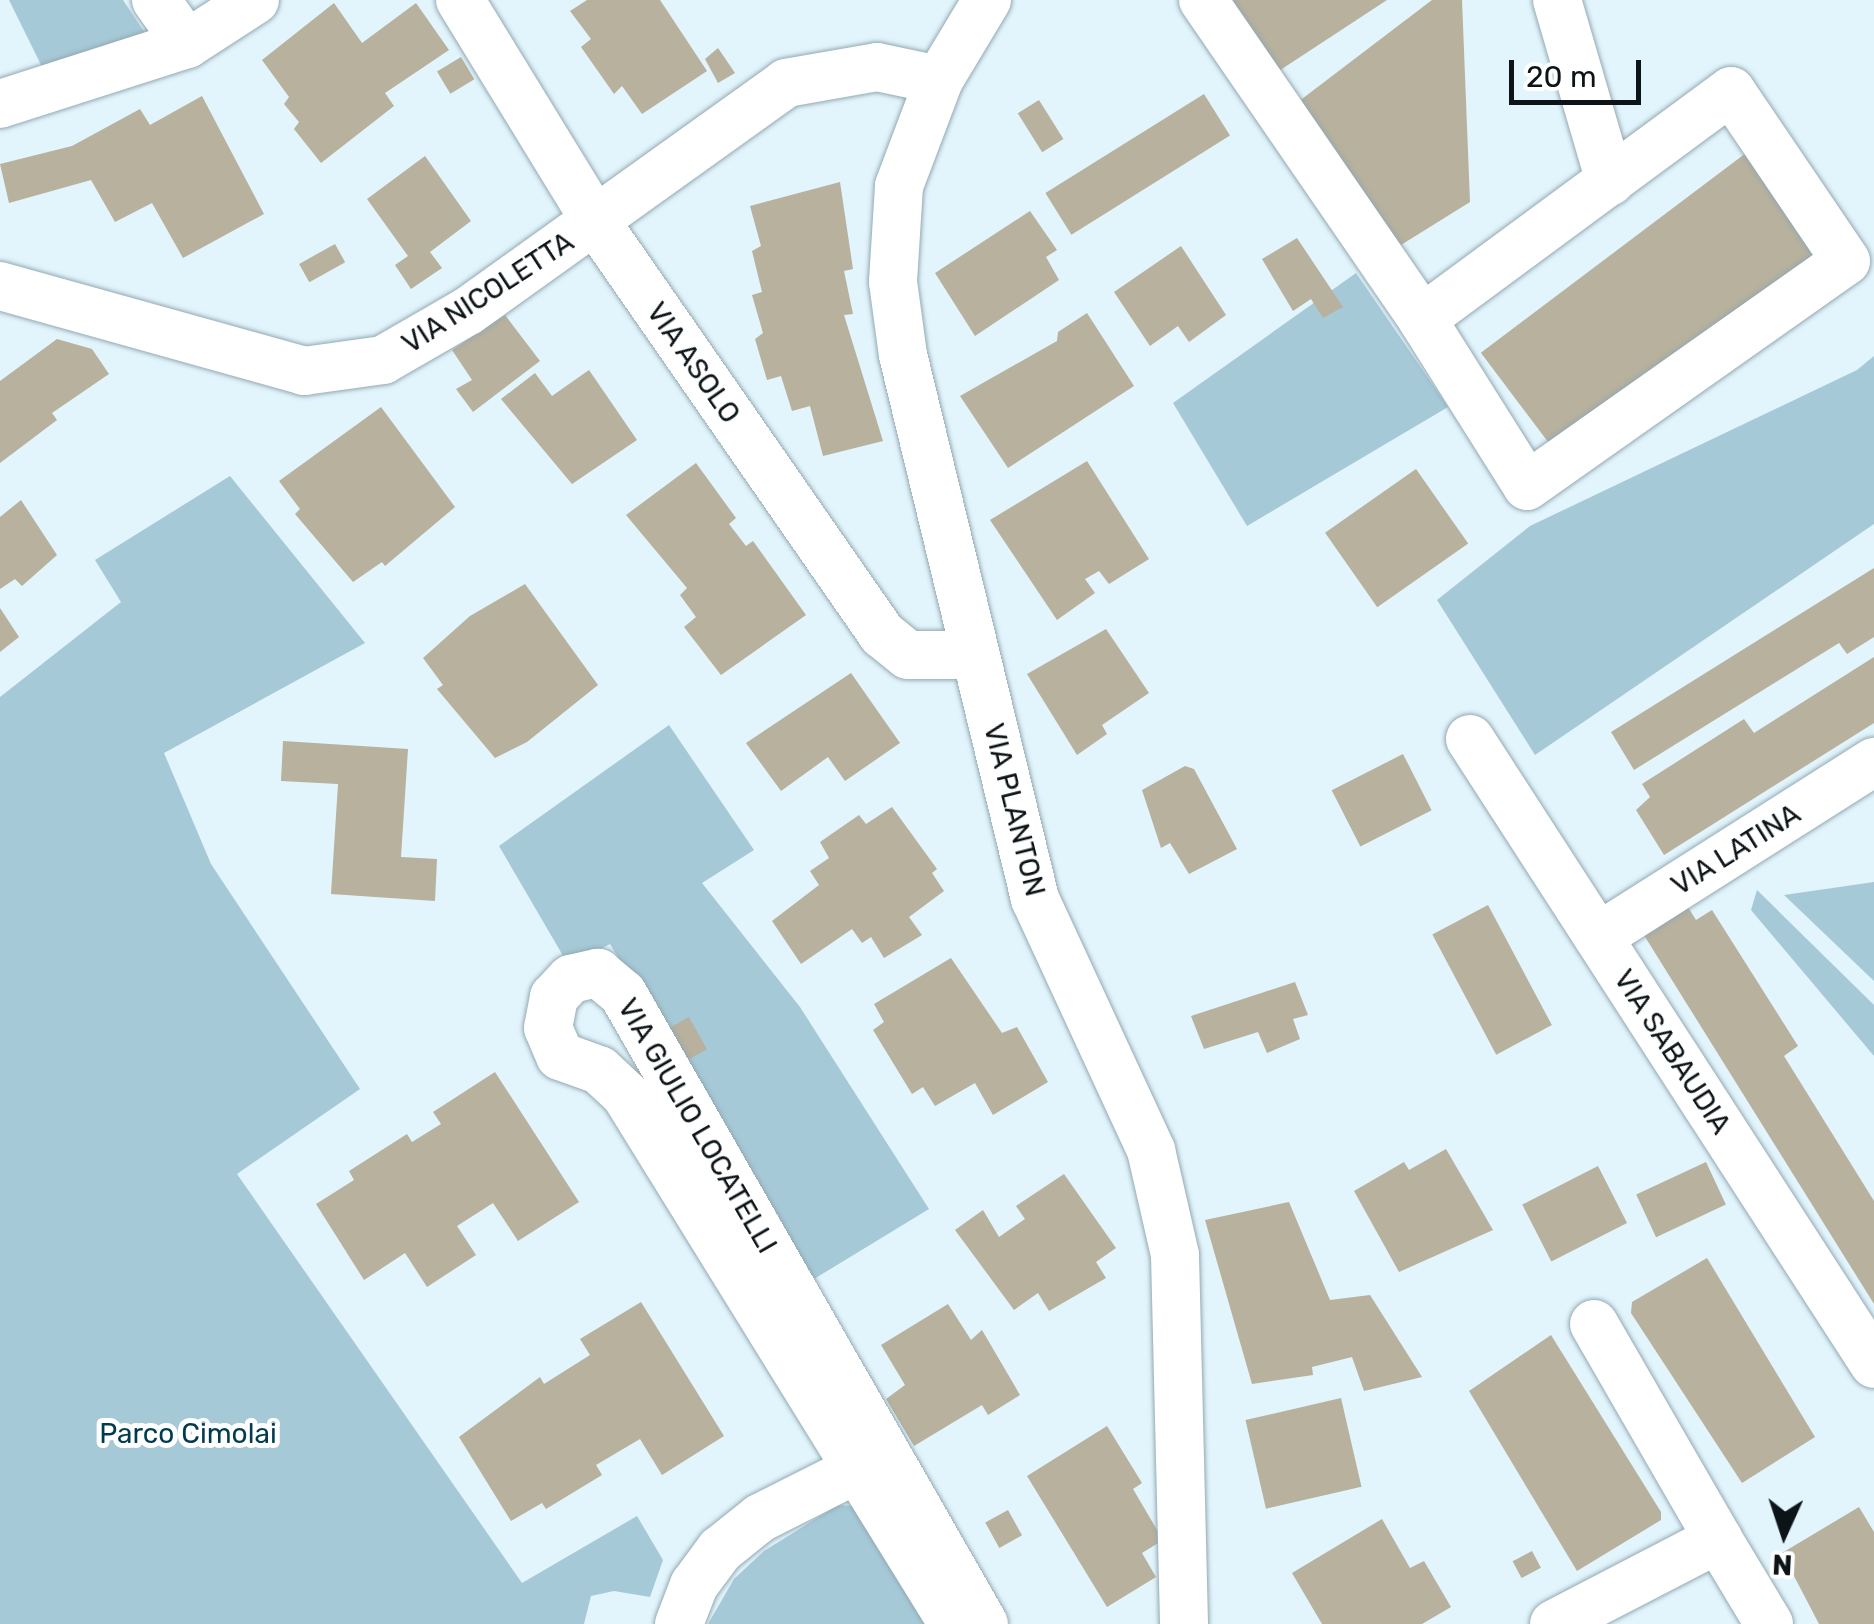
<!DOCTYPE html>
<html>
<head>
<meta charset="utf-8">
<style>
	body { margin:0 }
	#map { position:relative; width:1874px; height:1624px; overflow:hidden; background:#e2f4fc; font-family:Rubik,sans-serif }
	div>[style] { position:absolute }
	.green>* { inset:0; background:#a6c9d8 }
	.building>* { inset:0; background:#b7b19d; transform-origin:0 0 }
	.roads { filter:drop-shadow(0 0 2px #93a9b2) drop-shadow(0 0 2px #93a9b2) }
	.minor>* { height:48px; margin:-24px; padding:0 24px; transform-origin:24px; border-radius:24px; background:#fff }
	span { translate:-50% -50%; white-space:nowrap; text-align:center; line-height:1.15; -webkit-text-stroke:10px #fff; paint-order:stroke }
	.street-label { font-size:28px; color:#0c1417 }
	.park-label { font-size:28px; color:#003c4e }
	.north { position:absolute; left:1734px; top:1484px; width:100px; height:100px; -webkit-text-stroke:8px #fff; paint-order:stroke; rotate:183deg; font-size:28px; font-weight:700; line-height:40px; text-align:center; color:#0c1417 }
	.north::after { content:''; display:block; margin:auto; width:35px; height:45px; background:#0c1417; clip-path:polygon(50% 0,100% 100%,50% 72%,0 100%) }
	.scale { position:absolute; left:1509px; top:60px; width:132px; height:45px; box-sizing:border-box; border:5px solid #0c1417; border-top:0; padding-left:12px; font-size:30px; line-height:35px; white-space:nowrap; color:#0c1417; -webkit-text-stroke:8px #fff; paint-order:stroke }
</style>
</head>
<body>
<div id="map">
	<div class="green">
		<i style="clip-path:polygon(9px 0,123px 0,147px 36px,46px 75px)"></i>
		<i style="clip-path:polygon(1356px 273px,1448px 407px,1247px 526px,1173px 403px)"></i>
		<i style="clip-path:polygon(1874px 356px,1874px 524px,1535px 755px,1437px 600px,1530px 526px,1857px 370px)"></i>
		<i style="clip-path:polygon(230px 476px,365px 643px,164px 753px,211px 864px,360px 1089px,237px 1174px,522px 1583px,637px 1516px,663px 1560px,650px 1597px,614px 1591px,591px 1596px,584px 1624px,0 1624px,0 697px,121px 602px,95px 560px)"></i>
		<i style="clip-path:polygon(669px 725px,754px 850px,702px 883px,800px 1007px,929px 1209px,814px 1279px,610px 944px,569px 966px,499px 846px)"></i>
		<i style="clip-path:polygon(1874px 882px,1874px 981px,1784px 895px)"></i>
		<i style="clip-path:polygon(1757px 890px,1874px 1005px,1874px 1056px,1751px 910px)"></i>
		<i style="clip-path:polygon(838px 1505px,853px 1506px,937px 1624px,708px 1624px,734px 1579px,764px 1551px)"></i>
	</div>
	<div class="building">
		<i style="clip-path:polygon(587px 0,660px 0,707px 71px,642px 114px,622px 86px,614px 94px,581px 47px,591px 39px,570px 11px)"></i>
		<i style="clip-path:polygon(1217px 0,1387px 0,1268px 78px)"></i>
		<i style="clip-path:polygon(1432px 0,1462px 0,1470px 202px,1401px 245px,1294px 105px)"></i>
		<i style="clip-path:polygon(334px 3px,362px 43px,416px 3px,449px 50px,385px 93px,394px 106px,321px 163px,294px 129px,299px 122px,284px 104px,289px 97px,262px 60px)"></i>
		<i style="clip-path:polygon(718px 48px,735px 73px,718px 83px,705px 59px)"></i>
		<i style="left:461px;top:57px;width:26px;height:28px;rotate:59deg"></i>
		<i style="left:1204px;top:94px;width:49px;height:187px;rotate:58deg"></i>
		<i style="clip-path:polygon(202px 96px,264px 214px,183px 258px,152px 203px,115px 222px,91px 180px,9px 203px,0 164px,72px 146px,140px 109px,150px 125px)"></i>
		<i style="left:1039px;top:100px;width:46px;height:25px;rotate:58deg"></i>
		<i style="left:1746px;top:153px;width:122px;height:332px;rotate:53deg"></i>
		<i style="clip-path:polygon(425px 156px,471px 221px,430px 252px,442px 268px,411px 289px,395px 265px,408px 256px,367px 199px)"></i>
		<i style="clip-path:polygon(840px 182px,853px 269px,844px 271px,853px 314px,844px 315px,883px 441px,823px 456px,810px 406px,792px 411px,781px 376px,767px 380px,755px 339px,763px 333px,752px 295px,762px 292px,752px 251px,761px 246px,750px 206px)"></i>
		<i style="clip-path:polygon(1030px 211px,1057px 250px,1046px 257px,1059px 280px,975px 336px,935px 273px)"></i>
		<i style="clip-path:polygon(1297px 238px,1343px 307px,1323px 318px,1311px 299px,1293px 311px,1262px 259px)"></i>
		<i style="left:335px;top:244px;width:21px;height:41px;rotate:61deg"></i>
		<i style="clip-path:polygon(1181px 246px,1226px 315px,1189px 342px,1178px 326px,1150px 346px,1114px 292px)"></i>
		<i style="clip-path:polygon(1087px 313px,1134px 386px,1008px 468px,960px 396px,1057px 341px,1058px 332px)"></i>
		<i style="clip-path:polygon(505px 315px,540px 361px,473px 412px,456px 389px,472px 380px,452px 350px)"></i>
		<i style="clip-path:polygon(57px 339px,92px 349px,109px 374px,52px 413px,57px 420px,0 463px,0 381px)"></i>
		<i style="clip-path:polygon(589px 370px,637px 440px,572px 484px,501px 399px,535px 373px,552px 396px)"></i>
		<i style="clip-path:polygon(381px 407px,455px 507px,385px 566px,382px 562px,353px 582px,295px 514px,300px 509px,279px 481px)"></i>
		<i style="clip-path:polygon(1087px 461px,1149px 559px,1109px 584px,1099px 571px,1085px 579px,1095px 593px,1057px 620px,990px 520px)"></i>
		<i style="clip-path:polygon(696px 463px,736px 518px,729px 524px,746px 546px,753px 541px,806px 615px,721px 675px,684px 627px,696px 617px,680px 595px,687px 588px,626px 515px)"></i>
		<i style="left:1416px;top:469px;width:91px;height:111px;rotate:55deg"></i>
		<i style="clip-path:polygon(21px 500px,57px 555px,22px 586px,15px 579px,0 589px,0 517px)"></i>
		<i style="clip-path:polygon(1874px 568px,1874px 637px,1847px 654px,1839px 643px,1634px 770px,1611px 732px)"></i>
		<i style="clip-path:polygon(525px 584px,598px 685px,527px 742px,495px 758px,437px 689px,443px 685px,423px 658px,470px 616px)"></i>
		<i style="clip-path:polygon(0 608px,19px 637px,0 652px)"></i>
		<i style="clip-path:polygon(1106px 629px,1149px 693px,1102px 725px,1107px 734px,1077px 755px,1027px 674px)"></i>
		<i style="clip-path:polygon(1874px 657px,1874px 723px,1664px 855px,1636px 810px,1650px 797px,1642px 784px,1744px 719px,1754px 733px)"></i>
		<i style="clip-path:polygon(851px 673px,900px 743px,845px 781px,828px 757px,781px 791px,746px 743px)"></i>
		<i style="clip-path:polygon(283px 741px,408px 749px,401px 857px,437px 859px,435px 901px,331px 894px,338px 784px,281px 781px)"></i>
		<i style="left:1403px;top:754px;width:63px;height:80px;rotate:63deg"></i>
		<i style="clip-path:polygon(1185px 766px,1194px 769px,1237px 849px,1189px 874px,1170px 843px,1161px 848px,1142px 790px)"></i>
		<i style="clip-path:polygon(892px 807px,937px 869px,932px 873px,944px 891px,909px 917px,922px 935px,884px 958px,871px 937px,862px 943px,852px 929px,801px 964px,772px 921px,819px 885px,810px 871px,829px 858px,820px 842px,859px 815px,866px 824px)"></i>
		<i style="clip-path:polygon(1686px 904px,1696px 920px,1712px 910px,1798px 1046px,1784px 1056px,1874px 1201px,1874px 1304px,1642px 932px)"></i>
		<i style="left:1488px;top:905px;width:136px;height:63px;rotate:62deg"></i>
		<i style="clip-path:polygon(951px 958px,1002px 1033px,1017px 1027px,1048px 1082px,993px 1115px,975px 1083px,935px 1106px,923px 1087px,912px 1094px,873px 1030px,884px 1022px,874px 1004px)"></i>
		<i style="clip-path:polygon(1295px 982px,1308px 1015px,1293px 1019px,1300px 1039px,1267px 1053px,1258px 1032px,1204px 1049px,1191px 1016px)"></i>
		<i style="left:689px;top:1017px;width:37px;height:29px;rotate:61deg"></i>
		<i style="clip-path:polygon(495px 1072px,579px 1202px,518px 1241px,493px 1203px,457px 1226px,476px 1255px,427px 1287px,405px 1253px,364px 1280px,316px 1204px,354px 1180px,349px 1171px,407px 1134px,412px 1142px,441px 1124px,433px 1112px)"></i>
		<i style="clip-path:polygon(1446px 1149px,1493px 1230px,1399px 1272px,1354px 1191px,1404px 1162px,1409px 1170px)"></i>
		<i style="left:1706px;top:1162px;width:47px;height:77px;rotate:65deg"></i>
		<i style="left:1598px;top:1166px;width:64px;height:85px;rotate:63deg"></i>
		<i style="clip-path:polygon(1064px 1174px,1116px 1248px,1096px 1262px,1106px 1278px,1049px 1311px,1038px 1293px,1014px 1310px,955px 1230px,983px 1210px,999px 1237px,1025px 1219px,1016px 1206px)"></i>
		<i style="clip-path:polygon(1289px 1202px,1330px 1300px,1370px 1295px,1422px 1377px,1364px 1391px,1352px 1357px,1312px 1367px,1313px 1375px,1252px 1384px,1205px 1220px)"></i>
		<i style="clip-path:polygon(1707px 1258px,1815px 1437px,1742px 1483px,1631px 1313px,1632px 1302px)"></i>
		<i style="clip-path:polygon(641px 1302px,724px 1436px,662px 1475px,640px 1439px,596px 1465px,602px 1475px,546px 1509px,542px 1503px,511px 1521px,459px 1437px,540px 1377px,544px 1384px,590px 1355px,580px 1339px)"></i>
		<i style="clip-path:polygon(948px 1304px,971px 1340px,982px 1330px,1020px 1395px,988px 1415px,982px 1405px,914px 1446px,886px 1399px,905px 1385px,881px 1345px)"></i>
		<i style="clip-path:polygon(1551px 1335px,1661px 1512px,1661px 1520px,1577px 1571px,1469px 1391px)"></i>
		<i style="left:1341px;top:1398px;width:91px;height:98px;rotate:77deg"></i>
		<i style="clip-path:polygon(1107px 1426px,1142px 1483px,1133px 1489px,1163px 1540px,1142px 1553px,1156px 1577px,1107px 1607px,1027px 1476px)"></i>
		<i style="clip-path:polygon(1859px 1507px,1874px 1532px,1874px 1624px,1819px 1624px,1782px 1553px)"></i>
		<i style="left:1008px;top:1510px;width:29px;height:26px;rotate:61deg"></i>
		<i style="clip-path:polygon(1382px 1519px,1410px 1568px,1424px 1561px,1451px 1607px,1422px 1624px,1322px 1624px,1292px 1573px)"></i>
		<i style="left:1532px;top:1551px;width:19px;height:22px;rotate:62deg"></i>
	</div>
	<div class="roads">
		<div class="minor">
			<i style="left:156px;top:0;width:54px;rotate:54.8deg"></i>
			<i style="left:460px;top:0;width:260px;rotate:58.5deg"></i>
			<i style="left:596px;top:222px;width:502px;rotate:55.23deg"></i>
			<i style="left:882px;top:634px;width:33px;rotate:39deg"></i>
			<i style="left:908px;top:655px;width:67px"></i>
			<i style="left:987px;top:0;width:93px;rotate:121deg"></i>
			<i style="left:939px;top:80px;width:113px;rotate:110.7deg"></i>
			<i style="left:899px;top:186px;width:96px;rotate:93.6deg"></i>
			<i style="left:893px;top:282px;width:74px;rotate:82.2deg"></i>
			<i style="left:903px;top:355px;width:560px;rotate:76.36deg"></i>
			<i style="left:1035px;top:899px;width:277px;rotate:65.2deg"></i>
			<i style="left:1151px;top:1150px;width:108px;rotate:77.1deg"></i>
			<i style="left:1175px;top:1255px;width:369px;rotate:88.6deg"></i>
			<i style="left:1203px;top:0;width:387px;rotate:55.5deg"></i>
			<i style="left:1422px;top:319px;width:197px;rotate:57.8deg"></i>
			<i style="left:1527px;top:486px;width:390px;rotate:-35.2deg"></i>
			<i style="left:1846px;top:261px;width:205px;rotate:-124.1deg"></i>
			<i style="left:1731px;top:91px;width:384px;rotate:143.6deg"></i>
			<i style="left:1557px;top:0;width:189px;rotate:73.7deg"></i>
			<i style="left:0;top:104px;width:196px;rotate:-17.8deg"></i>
			<i style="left:187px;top:44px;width:81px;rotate:-32.9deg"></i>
			<i style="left:0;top:286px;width:316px;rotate:15.6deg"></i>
			<i style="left:304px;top:371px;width:80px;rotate:-7.9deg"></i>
			<i style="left:383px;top:360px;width:98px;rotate:-30deg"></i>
			<i style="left:468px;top:311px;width:391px;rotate:-35.6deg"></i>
			<i style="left:786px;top:83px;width:92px;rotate:-10deg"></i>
			<i style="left:877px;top:67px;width:63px;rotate:11.8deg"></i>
			<i style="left:1470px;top:739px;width:744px;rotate:57.12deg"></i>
			<i style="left:1598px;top:937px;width:327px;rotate:-32.4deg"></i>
			<i style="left:1594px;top:1324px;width:248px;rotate:60deg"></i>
			<i style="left:679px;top:1624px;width:42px;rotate:-69deg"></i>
			<i style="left:694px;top:1585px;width:44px;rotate:-53.4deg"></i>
			<i style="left:720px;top:1550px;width:51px;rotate:-38.7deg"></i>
			<i style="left:760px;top:1518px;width:111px;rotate:-26.8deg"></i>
			<i style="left:953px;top:1624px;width:623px;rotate:-121.75deg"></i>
			<i style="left:625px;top:1094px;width:35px;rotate:-137deg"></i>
			<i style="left:599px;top:1070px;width:41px;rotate:-160.3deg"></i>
			<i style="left:560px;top:1056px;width:30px;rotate:-113deg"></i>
			<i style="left:548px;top:1028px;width:32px;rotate:-79deg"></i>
			<i style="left:554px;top:997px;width:25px;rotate:-47deg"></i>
			<i style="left:571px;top:979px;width:28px;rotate:-13deg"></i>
			<i style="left:598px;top:973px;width:33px;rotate:40deg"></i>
			<i style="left:623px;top:994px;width:726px;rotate:60.19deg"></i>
			<i style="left:1554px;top:1624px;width:185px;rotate:-27.4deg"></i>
			<i style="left:1718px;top:1539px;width:99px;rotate:59deg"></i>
		</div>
	</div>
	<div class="street-label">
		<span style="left:488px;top:293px;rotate:-33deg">VIA NICOLETTA</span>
		<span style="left:693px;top:363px;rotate:55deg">VIA ASOLO</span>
		<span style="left:1014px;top:810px;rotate:76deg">VIA PLANTON</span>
		<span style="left:1736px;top:850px;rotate:-32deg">VIA LATINA</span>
		<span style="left:1672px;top:1052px;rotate:57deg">VIA SABAUDIA</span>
		<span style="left:697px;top:1126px;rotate:60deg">VIA GIULIO LOCATELLI</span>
	</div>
	<div class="park-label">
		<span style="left:188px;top:1434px">Parco Cimolai</span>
	</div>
	<div class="north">N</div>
	<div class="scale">20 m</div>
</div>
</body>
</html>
